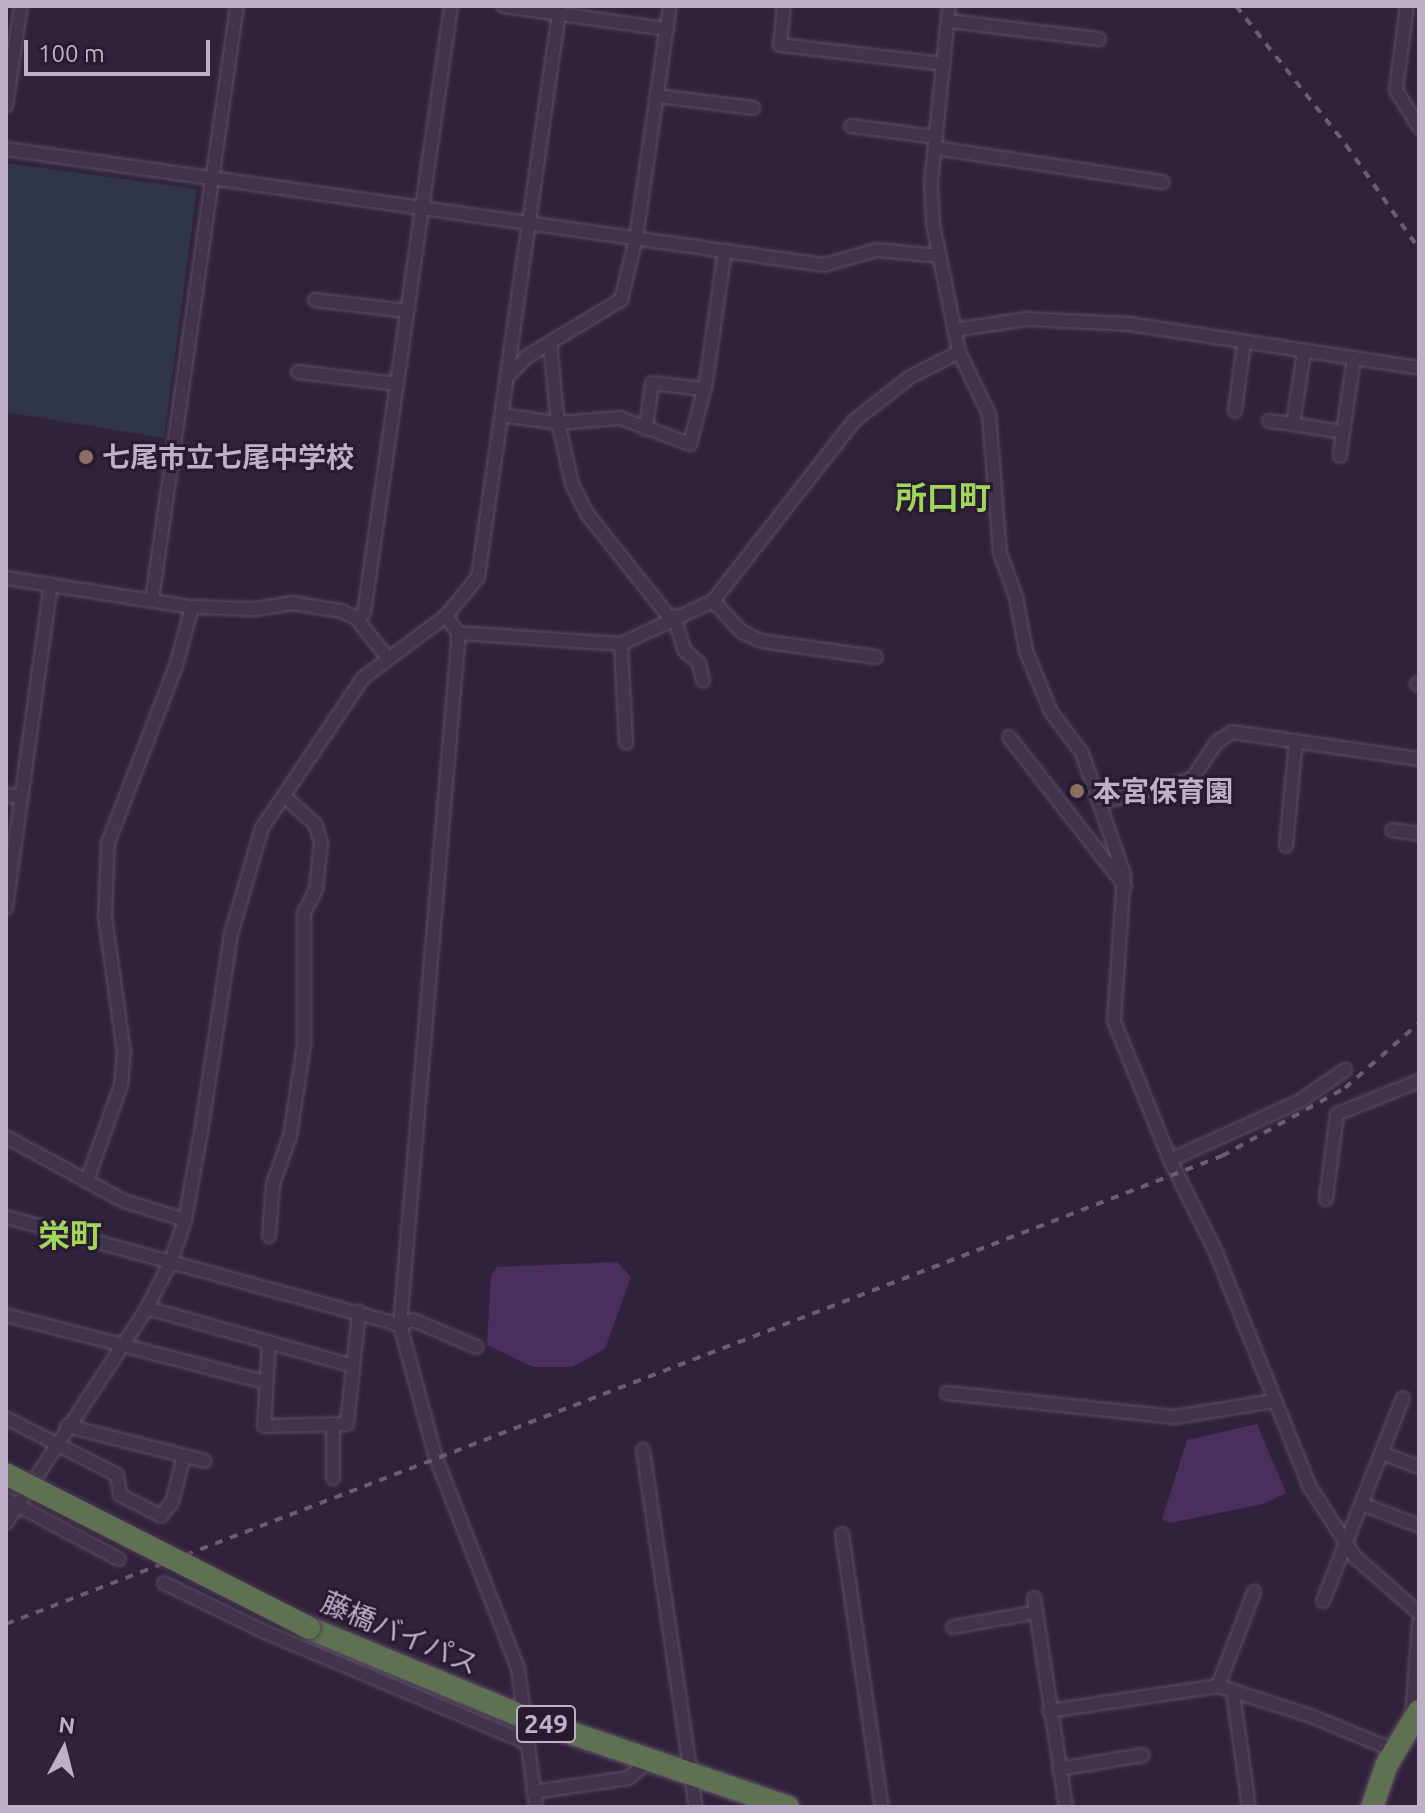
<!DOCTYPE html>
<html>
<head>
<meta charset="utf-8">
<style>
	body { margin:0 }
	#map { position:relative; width:1425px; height:1813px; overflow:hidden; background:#30223b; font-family:Ubuntu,"Noto Sans JP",sans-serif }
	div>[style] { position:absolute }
	.green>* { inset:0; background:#31354b }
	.water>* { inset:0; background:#49305c }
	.roads { filter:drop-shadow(0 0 2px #5d5166) drop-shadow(0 0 2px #5d5166) }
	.street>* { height:12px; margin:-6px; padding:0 6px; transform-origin:6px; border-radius:6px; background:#42354b }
	.highway>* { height:22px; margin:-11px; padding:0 11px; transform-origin:11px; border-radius:11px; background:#5e7152 }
	.rail>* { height:4px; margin-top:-2px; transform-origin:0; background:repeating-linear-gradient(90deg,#6c5c77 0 8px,transparent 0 16px) }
	.bridges { filter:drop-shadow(0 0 2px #4a3e53) drop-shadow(0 0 2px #4a3e53) }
	.highway-bridge>* { height:22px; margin:-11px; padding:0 11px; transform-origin:11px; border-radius:11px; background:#5e7152 }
	.dots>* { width:22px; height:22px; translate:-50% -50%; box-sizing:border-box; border:4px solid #271b30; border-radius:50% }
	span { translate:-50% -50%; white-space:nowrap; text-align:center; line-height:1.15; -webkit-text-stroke:6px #271b30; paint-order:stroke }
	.shield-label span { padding:2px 6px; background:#271b30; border:2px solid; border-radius:6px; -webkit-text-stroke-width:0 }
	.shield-label { font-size:26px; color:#beb1c7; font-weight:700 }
	.poi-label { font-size:28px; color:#beb1c7; font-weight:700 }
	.left { translate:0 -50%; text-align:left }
	.street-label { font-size:28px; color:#beb1c7 }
	.quarter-label { font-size:32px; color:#a1d55d; font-weight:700 }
	.frame { position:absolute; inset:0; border:8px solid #beb1c7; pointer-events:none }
	.north { position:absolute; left:24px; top:1709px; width:80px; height:80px; -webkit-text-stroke:6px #271b30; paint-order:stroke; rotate:7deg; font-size:22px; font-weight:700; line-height:32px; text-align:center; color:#beb1c7 }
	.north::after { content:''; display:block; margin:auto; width:28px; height:36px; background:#beb1c7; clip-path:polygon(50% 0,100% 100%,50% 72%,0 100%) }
	.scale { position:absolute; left:24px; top:40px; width:186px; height:36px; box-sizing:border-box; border:4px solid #beb1c7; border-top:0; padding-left:10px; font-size:24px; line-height:28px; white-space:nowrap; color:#beb1c7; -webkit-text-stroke:6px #271b30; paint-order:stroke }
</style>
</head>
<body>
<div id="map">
	<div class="green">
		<i style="clip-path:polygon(6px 163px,197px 189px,164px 438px,6px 412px)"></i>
	</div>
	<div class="water">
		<i style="clip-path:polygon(617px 1262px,631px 1277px,605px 1349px,572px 1367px,533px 1367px,487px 1345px,491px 1275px,497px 1267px)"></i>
		<i style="clip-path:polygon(1257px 1424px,1286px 1493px,1263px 1504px,1170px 1523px,1162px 1519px,1187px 1440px)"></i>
	</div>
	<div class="roads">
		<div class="street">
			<i style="left:503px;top:6px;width:166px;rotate:8deg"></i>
			<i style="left:784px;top:6px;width:39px;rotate:96deg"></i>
			<i style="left:780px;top:45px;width:165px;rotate:6.6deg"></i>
			<i style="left:949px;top:6px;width:179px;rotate:95.8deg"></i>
			<i style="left:931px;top:184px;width:40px;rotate:87.1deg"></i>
			<i style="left:933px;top:224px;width:131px;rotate:78.5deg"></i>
			<i style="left:959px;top:352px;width:69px;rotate:64.2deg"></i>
			<i style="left:989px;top:414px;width:139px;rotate:85.5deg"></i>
			<i style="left:1000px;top:553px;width:47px;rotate:70deg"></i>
			<i style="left:1016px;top:597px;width:55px;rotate:79.5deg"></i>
			<i style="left:1026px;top:651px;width:66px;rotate:67.7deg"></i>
			<i style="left:1051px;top:712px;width:51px;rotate:52.9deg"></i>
			<i style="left:1082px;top:753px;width:128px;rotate:70.9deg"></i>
			<i style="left:1124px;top:874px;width:147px;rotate:93.9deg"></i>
			<i style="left:1114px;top:1021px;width:152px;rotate:68deg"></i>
			<i style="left:1171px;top:1162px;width:98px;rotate:63.4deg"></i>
			<i style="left:1215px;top:1250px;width:255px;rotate:68.2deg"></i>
			<i style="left:1310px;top:1487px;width:83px;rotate:57.3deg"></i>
			<i style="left:1355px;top:1557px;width:85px;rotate:41.2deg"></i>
			<i style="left:1407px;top:6px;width:85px;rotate:97.5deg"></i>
			<i style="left:1396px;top:90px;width:44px;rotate:58.1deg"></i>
			<i style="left:948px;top:21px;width:152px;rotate:6.8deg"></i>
			<i style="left:657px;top:96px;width:97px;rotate:7.1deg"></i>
			<i style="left:6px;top:106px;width:101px;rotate:-81.5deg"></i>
			<i style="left:851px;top:126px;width:86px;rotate:7.4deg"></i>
			<i style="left:935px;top:148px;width:230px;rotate:8.5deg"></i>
			<i style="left:6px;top:149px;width:826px;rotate:8.07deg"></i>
			<i style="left:824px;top:265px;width:55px;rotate:-15.8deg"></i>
			<i style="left:877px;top:250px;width:63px;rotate:5.4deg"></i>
			<i style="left:315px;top:300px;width:92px;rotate:6.9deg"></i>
			<i style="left:954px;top:330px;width:73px;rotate:-8.7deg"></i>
			<i style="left:1026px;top:319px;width:103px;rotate:2.8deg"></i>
			<i style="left:1129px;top:324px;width:293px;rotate:8.6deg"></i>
			<i style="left:550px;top:342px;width:74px;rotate:84.6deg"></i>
			<i style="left:557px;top:416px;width:70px;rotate:77.6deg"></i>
			<i style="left:572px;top:484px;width:35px;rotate:63deg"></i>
			<i style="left:588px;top:515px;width:132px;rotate:51.5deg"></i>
			<i style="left:298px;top:372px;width:100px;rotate:6.9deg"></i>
			<i style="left:508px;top:376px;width:28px;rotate:-45deg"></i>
			<i style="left:528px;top:356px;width:109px;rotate:-31.1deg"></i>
			<i style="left:621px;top:300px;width:64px;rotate:-76.4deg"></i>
			<i style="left:636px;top:238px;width:234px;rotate:-81.7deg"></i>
			<i style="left:1235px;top:411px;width:69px;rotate:-82.5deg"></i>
			<i style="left:501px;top:415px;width:58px;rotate:8deg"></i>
			<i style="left:558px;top:423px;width:62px;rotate:-4.6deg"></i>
			<i style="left:620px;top:418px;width:75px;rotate:20.4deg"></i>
			<i style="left:690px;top:444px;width:64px;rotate:-75.5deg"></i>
			<i style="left:706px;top:382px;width:133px;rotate:-81.8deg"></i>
			<i style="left:1269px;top:421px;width:24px;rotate:7deg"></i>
			<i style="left:1293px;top:424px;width:73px;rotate:-81.3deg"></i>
			<i style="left:1293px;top:424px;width:51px;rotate:9.1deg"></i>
			<i style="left:1343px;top:432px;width:75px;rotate:-81.5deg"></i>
			<i style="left:646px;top:429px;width:46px;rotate:-82.6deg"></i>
			<i style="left:652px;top:383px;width:53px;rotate:6.5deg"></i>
			<i style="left:1340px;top:456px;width:24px;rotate:-83deg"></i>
			<i style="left:6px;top:578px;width:188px;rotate:8.9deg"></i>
			<i style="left:192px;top:607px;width:63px;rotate:1.8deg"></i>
			<i style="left:255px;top:609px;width:37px;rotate:-9deg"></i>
			<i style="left:292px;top:603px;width:50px;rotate:9.3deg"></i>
			<i style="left:341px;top:611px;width:17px;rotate:25deg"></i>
			<i style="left:356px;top:618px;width:50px;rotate:51.5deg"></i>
			<i style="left:152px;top:600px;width:600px;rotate:-81.86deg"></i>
			<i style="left:713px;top:601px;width:42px;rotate:46.9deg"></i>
			<i style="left:742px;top:632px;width:21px;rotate:25deg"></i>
			<i style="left:761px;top:641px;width:116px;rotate:7.9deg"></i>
			<i style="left:446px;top:616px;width:21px;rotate:55deg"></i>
			<i style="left:458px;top:633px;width:10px;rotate:90deg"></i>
			<i style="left:458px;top:643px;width:684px;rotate:94.86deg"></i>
			<i style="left:400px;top:1325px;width:138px;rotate:74.9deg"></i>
			<i style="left:436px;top:1458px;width:225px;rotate:68.7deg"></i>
			<i style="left:518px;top:1668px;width:140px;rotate:82.6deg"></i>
			<i style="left:674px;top:616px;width:37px;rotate:73deg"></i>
			<i style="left:685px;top:651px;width:18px;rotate:41deg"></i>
			<i style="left:699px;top:663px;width:18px;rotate:77deg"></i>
			<i style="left:356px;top:618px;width:9px;rotate:-32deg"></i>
			<i style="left:364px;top:613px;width:613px;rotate:-81.84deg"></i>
			<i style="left:458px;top:633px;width:163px;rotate:3.9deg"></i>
			<i style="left:621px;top:644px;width:102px;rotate:-25.1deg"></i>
			<i style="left:713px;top:601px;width:229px;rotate:-51.9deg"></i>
			<i style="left:854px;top:421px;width:71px;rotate:-38.2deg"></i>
			<i style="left:910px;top:377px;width:55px;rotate:-27deg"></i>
			<i style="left:621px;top:644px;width:99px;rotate:87.1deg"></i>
			<i style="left:1417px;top:684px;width:2px;rotate:27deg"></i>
			<i style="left:1009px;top:737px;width:189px;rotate:52.1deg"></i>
			<i style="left:6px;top:795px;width:16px;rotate:7deg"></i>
			<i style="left:1102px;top:802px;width:93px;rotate:-14.3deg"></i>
			<i style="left:1192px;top:779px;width:43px;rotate:-56.3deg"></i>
			<i style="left:1216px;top:743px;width:19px;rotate:-35deg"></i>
			<i style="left:1232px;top:732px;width:189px;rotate:8.2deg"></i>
			<i style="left:1392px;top:830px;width:27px;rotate:8deg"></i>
			<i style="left:1286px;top:846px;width:105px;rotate:-84.6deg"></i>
			<i style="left:6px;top:908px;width:327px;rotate:-82.1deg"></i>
			<i style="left:6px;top:1137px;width:134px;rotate:28.5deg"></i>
			<i style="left:124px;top:1201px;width:64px;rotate:17.3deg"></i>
			<i style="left:1170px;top:1160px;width:143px;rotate:-24.4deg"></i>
			<i style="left:1300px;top:1101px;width:55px;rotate:-34.6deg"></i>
			<i style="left:87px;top:1181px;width:102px;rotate:-70.5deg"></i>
			<i style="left:121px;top:1085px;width:32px;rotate:-85deg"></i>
			<i style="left:124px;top:1053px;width:138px;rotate:-97.9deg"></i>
			<i style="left:105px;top:916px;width:73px;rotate:-87.6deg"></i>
			<i style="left:108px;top:843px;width:190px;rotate:-69deg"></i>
			<i style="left:176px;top:666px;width:61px;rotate:-74.8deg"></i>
			<i style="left:1326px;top:1199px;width:86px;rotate:-82.6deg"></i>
			<i style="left:1337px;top:1114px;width:88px;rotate:-21.9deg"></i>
			<i style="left:6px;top:1217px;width:409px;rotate:15.3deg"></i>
			<i style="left:400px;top:1325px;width:14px;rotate:-21deg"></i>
			<i style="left:413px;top:1320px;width:69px;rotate:22.9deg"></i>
			<i style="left:269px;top:1236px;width:52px;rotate:-85.6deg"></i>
			<i style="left:273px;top:1184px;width:51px;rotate:-70.5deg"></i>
			<i style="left:290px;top:1136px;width:93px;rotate:-81.3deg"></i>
			<i style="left:304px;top:1044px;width:131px;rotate:-90deg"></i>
			<i style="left:304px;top:913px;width:27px;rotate:-63deg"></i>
			<i style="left:316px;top:889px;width:46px;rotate:-83.8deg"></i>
			<i style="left:321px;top:843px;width:19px;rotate:-106deg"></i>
			<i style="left:316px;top:825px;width:43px;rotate:-137.8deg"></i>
			<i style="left:147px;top:1308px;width:214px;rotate:15.7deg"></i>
			<i style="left:6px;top:1315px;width:268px;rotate:14.5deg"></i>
			<i style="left:269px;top:1342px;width:84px;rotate:93.4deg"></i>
			<i style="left:264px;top:1426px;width:83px;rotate:-1.4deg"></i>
			<i style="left:347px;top:1424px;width:113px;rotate:-83.9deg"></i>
			<i style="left:947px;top:1393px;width:229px;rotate:6deg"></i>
			<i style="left:1175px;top:1417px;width:100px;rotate:-9.2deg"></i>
			<i style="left:6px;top:1418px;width:125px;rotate:27.2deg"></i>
			<i style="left:117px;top:1475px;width:20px;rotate:81deg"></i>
			<i style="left:120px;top:1495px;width:46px;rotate:27.1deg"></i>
			<i style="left:161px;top:1516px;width:18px;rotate:-52deg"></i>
			<i style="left:172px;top:1502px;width:48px;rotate:-75.4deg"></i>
			<i style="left:67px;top:1426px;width:142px;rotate:14.2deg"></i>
			<i style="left:643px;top:1450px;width:361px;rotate:81.6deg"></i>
			<i style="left:1382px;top:1453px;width:40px;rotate:21deg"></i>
			<i style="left:333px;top:1478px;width:54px;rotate:-90deg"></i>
			<i style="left:6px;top:1499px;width:128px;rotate:28deg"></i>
			<i style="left:1362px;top:1504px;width:61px;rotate:21.1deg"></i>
			<i style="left:6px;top:1523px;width:257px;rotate:-56.7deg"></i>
			<i style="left:147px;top:1308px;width:53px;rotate:-62.9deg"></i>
			<i style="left:171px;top:1261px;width:43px;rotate:-71.1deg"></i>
			<i style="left:185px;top:1220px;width:96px;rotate:-79.7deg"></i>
			<i style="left:202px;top:1126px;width:194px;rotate:-81.4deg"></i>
			<i style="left:231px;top:934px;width:110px;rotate:-73.7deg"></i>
			<i style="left:262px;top:828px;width:181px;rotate:-56deg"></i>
			<i style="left:363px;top:678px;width:104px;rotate:-36.8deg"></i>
			<i style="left:446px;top:616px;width:50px;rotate:-50.6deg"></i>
			<i style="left:478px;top:577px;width:577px;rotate:-81.83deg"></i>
			<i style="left:842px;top:1534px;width:276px;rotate:81.7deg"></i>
			<i style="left:164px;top:1583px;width:112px;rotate:25.9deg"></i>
			<i style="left:265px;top:1632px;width:282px;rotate:22.9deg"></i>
			<i style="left:1034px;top:1598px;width:211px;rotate:81.3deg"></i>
			<i style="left:1323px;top:1601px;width:218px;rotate:-68.5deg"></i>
			<i style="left:953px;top:1627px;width:84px;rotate:-10.2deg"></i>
			<i style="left:1218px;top:1686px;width:101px;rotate:-69deg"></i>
			<i style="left:1233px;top:1692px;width:116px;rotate:82.1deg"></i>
			<i style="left:1049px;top:1711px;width:171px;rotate:-8.4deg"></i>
			<i style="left:1218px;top:1686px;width:98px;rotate:17.9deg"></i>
			<i style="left:1311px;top:1716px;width:92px;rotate:22.4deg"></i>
			<i style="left:1412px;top:1717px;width:94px;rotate:-85.7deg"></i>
			<i style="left:1059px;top:1769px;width:85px;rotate:-9.5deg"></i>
			<i style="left:533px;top:1792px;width:97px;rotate:-8.3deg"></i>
			<i style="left:629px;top:1778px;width:25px;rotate:-42deg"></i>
		</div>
		<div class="highway">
			<i style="left:309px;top:1628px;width:230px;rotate:22.5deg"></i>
			<i style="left:521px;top:1716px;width:282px;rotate:18.8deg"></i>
			<i style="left:1372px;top:1807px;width:46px;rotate:-70.8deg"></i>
			<i style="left:1387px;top:1764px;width:62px;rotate:-58.9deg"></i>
		</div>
	</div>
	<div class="rail">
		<i style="left:1236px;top:6px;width:177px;rotate:51.6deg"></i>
		<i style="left:1346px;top:145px;width:127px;rotate:54.9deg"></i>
		<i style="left:6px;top:1624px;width:1303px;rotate:-21.05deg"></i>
		<i style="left:1222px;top:1156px;width:141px;rotate:-28.9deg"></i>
		<i style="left:1345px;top:1088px;width:98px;rotate:-41.3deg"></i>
	</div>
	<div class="bridges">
		<div class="highway-bridge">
			<i style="left:6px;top:1474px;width:340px;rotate:26.9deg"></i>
		</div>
	</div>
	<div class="dots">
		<i style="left:86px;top:457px;background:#8d6e63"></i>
		<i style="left:1077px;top:791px;background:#8d6e63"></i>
	</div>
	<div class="shield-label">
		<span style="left:546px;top:1724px">249</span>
	</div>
	<div class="poi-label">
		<span class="left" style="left:102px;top:457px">七尾市立七尾中学校</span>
		<span class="left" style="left:1093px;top:791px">本宮保育園</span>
	</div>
	<div class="street-label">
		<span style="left:400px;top:1633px;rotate:23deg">藤橋バイパス</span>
	</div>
	<div class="quarter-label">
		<span style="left:943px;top:497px">所口町</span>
		<span style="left:70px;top:1235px">栄町</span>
	</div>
	<div class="frame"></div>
	<div class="north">N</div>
	<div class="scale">100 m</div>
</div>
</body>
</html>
